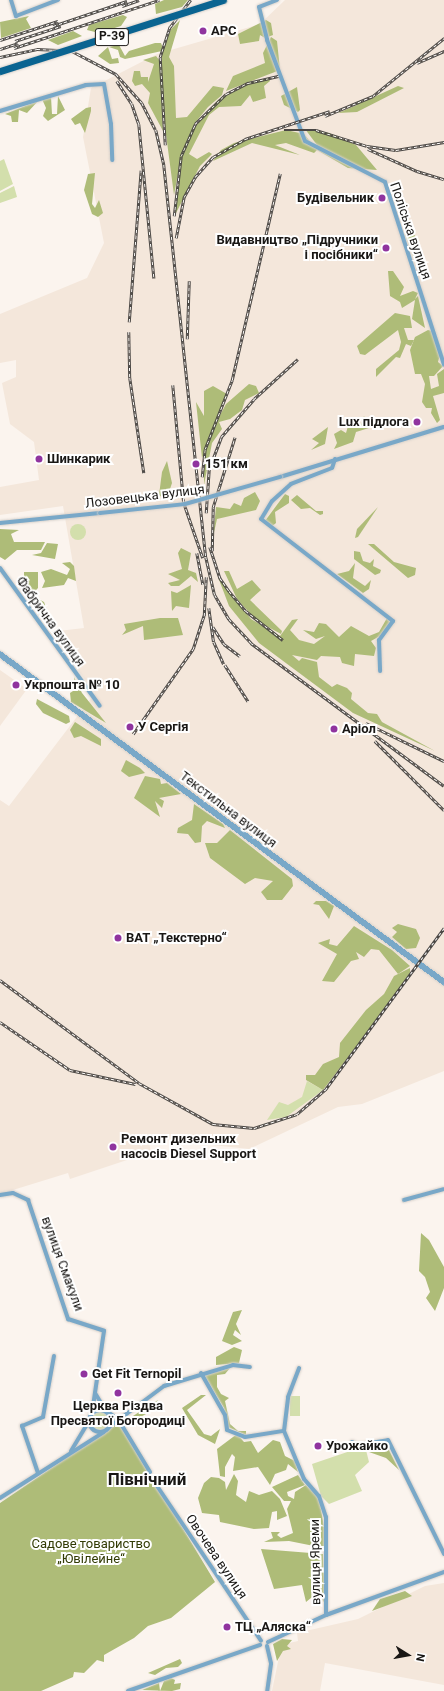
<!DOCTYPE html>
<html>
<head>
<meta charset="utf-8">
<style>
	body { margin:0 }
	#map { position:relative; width:444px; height:1691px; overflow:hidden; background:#fbf4ee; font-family:Roboto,sans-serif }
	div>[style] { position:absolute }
	.built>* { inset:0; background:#f4e7db }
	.green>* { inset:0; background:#d3dfac; transform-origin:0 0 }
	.round { border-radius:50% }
	.forest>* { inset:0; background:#aebc78 }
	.roads { filter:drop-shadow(0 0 1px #d7d1cb) drop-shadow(0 0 1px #d7d1cb) }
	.minor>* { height:4px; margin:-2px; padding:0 2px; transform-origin:2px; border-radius:2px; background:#79a8c8 }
	.minor>.ring { margin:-2px; padding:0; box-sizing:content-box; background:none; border:4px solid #79a8c8; border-radius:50% }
	.tertiary>* { height:5.5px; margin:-2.75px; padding:0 2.75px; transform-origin:2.75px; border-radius:2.75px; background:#79a8c8 }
	.rail>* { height:2.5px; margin-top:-1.25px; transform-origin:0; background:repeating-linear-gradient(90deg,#fff 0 3px,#4a4744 0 6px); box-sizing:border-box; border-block:1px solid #4a4744 }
	.bridges { filter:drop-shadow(0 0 1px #d7d1cb) drop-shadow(0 0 1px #d7d1cb) }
	.minor-bridge>* { height:4px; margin:-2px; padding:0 2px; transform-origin:2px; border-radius:2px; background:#79a8c8 }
	.primary-bridge>* { height:7px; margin:-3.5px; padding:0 3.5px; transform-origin:3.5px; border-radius:3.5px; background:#0a6491 }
	.dots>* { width:11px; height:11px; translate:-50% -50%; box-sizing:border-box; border:2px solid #fff; border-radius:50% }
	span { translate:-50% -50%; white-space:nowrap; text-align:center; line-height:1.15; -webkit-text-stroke:4px #fff; paint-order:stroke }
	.shield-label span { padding:1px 3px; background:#fff; border:1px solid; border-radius:3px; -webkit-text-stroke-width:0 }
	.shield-label { font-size:12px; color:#191715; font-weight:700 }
	.poi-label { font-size:13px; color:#191715; font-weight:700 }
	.left { translate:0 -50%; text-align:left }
	.right { translate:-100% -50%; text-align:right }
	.street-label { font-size:13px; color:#191715 }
	.park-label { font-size:13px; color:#323b04 }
	.district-label { font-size:17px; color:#191715; font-weight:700 }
	.north { position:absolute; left:388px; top:1635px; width:40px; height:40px; -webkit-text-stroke:3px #fff; paint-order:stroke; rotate:101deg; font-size:11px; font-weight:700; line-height:16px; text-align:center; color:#191715 }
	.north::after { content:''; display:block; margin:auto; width:14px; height:18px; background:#191715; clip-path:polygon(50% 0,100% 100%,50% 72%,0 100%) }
</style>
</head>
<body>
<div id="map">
	<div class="built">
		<i style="clip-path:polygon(285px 0,444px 0,444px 1071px,362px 1104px,338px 1107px,249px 1149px,148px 1138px,151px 1152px,70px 1179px,68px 1173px,0 1194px,0 800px,9px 806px,95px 693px,50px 632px,84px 628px,63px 506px,0 515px,0 487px,39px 480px,34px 442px,10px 424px,2px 383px,16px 377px,16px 360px,0 363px,0 314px,87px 278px,104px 243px,83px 137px,91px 88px,157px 54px,260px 24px)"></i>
		<i style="clip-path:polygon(0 670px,27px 689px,0 726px)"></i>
		<i style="clip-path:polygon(444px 1583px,444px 1685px,325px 1663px,320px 1691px,272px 1691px,280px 1652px,285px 1644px,298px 1641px,297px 1633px,358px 1619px,425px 1586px)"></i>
	</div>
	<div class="green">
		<i style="clip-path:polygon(4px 159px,13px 184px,0 191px,0 161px)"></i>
		<i style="clip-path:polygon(14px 186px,17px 197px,0 203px,0 193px)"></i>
		<i class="round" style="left:70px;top:524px;width:16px;height:16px"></i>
		<i style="clip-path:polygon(307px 1081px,323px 1090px,286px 1117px,267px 1120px,279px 1102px,288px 1105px,302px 1097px)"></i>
		<i style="left:290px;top:1396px;width:10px;height:20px"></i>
		<i class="round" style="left:91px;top:1412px;width:18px;height:18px"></i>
		<i style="clip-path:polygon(365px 1446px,369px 1462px,355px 1475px,362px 1491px,329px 1504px,321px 1496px,312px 1464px)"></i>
	</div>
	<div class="forest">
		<i style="clip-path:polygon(164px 0,188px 0,182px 7px,156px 14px,155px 4px)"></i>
		<i style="clip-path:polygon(123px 15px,127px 17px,121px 26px,99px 33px,87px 30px,89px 25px)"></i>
		<i style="clip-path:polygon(29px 16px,26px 19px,31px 28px,1px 38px,0 22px)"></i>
		<i style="clip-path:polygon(180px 20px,169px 57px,174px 66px,176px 118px,187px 117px,213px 86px,224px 88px,222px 95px,208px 107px,195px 123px,192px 130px,218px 100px,250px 82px,269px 78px,270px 81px,264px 86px,266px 98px,253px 102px,250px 95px,241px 106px,219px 107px,209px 115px,189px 154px,197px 159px,209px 152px,212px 154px,200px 166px,175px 215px,181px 158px,174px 195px,160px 89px,162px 51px,125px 59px,120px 57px,118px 50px,109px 47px,119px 45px,125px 56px,129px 51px,155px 43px,161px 43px,163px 48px,171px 29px)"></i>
		<i style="clip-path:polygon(266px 20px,271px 23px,273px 35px,265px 38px,260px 35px,259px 41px,240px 44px,238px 34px)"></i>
		<i style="clip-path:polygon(73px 31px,82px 36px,58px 45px,48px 40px)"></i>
		<i style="clip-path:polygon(271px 37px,277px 41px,280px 70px,226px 91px,233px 76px,265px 63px,263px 53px)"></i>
		<i style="clip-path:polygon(108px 47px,112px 59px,118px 58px,119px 63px,110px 64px,98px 56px)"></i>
		<i style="clip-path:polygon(156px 56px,160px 61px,163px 131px,148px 103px,150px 93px,142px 84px,135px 86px,132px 81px,134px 71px,140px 71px,141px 77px,148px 77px,148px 82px,154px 64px,143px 60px)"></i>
		<i style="clip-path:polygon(398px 86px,404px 88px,357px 112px,338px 113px,357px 105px,358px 101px,363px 102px)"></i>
		<i style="clip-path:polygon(297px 87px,300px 110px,298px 112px,284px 105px,281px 96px)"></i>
		<i style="clip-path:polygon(58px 96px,65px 110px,48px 121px,43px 116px,46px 108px,42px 99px,51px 97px,52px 114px,57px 114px)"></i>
		<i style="clip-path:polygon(38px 101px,27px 113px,19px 110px,18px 122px,12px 122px,11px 116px,5px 114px)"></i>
		<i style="clip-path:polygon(86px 108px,91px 107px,91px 111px,85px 133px,80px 123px,75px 125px,71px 119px)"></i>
		<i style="clip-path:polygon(305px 129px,329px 133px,356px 145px,377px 170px,348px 168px,317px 150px,314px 153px,286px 143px,275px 145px,300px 155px,252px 143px,213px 161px,221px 150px,234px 143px,286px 130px,304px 134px,316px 149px,317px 145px)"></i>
		<i style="clip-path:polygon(95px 173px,92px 204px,95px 208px,99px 200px,103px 213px,98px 217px,92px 214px,84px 190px,88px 174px)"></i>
		<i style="clip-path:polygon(405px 234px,414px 234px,418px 242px,422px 259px,416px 264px)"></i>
		<i style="clip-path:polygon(388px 271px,393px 271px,404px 287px,400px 296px,413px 291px,418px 293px,415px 299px,418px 296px,425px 328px,412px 319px,415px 300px,402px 308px,400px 302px,390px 296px)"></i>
		<i style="clip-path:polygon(395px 313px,410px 316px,412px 328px,404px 328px,408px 340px,414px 340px,411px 346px,406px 344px,400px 358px,396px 357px,376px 377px,376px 369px,399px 350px,401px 342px,398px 330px,365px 355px,360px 354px,357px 346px)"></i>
		<i style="clip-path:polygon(428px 330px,432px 331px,440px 355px,438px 362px,443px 366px,434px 376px,429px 376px,431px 389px,439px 386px,437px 374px,444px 369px,444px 393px,433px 396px,440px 420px,437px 423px,431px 413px,432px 408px,426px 408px,422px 402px,425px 384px,421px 374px,415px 374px,410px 350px,415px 337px)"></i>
		<i style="clip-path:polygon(249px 384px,256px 386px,259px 393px,245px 400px,242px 410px,230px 419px,219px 422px,222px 429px,212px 443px,204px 485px,204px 455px,212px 430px,226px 404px)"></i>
		<i style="clip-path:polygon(213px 386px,227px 394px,202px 458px,196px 402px,204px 416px,204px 391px)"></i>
		<i style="clip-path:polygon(364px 416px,369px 428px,356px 432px,353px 442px,334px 449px,337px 443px,334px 434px,341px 430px,346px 433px,348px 426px,355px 423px,361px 425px)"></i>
		<i style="clip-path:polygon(328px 427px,325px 444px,311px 450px,319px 443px,312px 439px)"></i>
		<i style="clip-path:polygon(167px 461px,172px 483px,168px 495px,163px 498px,159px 495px,162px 472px)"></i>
		<i style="clip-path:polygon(255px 492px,260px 501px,256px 510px,217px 519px,213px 537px,216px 507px,230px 509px,234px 503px,241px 506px,244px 498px)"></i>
		<i style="clip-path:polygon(285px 494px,289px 496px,289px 503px,275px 512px,276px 523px,271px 527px,265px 521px)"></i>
		<i style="clip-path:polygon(297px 495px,316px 511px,323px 511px,323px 514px,320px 515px,310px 508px,301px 509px,291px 500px)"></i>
		<i style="clip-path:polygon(378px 507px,358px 537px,355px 538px,357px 529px)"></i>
		<i style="clip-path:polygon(0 529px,19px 530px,11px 534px,14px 542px,45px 542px,41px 550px,17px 550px,5px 560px,0 557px)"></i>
		<i style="clip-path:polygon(47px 543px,58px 544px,55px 559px,32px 555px,41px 553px)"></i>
		<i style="clip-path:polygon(368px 544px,374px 544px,394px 562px,416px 568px,415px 575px,408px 578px)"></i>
		<i style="clip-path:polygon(181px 548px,191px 553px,188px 570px,196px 573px,198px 582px,191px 576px,179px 586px,171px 586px,168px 583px,180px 580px,168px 574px,182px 569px,178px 553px)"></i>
		<i style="clip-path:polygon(354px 551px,360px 552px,363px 561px,370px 563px,374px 559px,373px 566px,381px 570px,380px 573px,375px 575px,354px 559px)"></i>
		<i style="clip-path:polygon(70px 562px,74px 566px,76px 581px,68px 578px,64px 585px,42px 588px,45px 581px,41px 572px,51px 569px,67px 575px,70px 569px,62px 563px)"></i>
		<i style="clip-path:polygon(355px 563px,353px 578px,365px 586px,371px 580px,369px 589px,363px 593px,337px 574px,349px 571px)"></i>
		<i style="clip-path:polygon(224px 571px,229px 571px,237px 589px,252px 580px,261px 590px,250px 600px,282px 631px,281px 634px,257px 621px,237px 599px)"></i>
		<i style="clip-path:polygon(24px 572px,38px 572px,38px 588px,31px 595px,44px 602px,47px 610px,24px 593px)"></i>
		<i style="clip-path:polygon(218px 577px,251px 619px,280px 636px,292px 620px,298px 619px,290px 630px,299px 640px,314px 644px,325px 636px,316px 639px,303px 630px,314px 632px,319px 623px,326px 624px,339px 637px,351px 626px,369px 636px,379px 632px,387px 618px,392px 618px,387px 632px,371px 641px,376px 648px,374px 656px,355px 654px,354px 666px,342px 663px,340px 657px,321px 656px,317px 660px,292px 655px,299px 661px,302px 658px,317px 662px,319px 677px,332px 687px,337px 684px,347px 688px,352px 693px,351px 699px,368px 713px,377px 714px,382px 722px,435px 751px,353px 713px,259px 643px,229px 606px)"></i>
		<i style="clip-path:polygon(191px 585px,189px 608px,176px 606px,172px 611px,171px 591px,177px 593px)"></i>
		<i style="clip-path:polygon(160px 618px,178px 618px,183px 635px,144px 640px,143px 626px,122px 635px,126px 630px,124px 624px)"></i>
		<i style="clip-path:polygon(74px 677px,82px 693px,106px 723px,71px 702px,70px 693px,76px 689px)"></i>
		<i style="clip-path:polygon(37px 699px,69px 716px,70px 722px,66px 724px,43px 713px,36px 704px)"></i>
		<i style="clip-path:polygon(75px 722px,101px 739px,101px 746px,81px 736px,74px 738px,70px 730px)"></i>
		<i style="clip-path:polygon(126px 760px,140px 768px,145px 773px,129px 777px,121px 771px)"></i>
		<i style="clip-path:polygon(145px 776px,160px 779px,161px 784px,167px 783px,181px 794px,159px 798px,164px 801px,162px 808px,155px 801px,160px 817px,134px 798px)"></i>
		<i style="clip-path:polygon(194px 804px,223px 824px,225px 828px,207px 821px,202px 826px,201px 842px,195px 843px,188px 834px,177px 833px,178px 828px,192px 820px)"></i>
		<i style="clip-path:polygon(230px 830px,292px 879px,293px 886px,282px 900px,267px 900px,261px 892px,273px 881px,255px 878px,245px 884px,210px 858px,205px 843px,217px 843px)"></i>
		<i style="clip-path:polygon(316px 901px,326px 901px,334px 906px,329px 919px,319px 905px,313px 904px)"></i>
		<i style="clip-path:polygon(398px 924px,416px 929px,420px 938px,416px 948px,406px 949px,392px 937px,397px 932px,392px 928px)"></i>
		<i style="clip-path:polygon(354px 926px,392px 950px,410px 966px,398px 974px,379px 950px,371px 949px,364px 957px,356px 952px,359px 959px,351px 961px,334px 982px,322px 981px,337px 954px,318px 943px,330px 939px,329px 944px,337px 946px)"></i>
		<i style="clip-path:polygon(410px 968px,410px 976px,323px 1090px,306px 1080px,306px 1075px,315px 1075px,323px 1064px,339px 1057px,340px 1043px,366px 1010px,384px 994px,394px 976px)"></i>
		<i style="clip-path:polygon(421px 1233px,429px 1240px,444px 1267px,444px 1288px,435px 1311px,426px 1298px,430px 1292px,425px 1277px,419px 1271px)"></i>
		<i style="clip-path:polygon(242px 1310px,236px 1324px,241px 1335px,235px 1330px,233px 1335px,242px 1341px,232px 1345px,222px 1341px,233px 1312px)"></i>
		<i style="clip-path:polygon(234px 1347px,242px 1350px,239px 1363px,216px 1365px,216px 1357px)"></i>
		<i style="clip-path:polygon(230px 1368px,225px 1374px,217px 1375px,217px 1387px,221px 1394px,229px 1398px,225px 1401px,230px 1424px,238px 1431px,246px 1431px,246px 1435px,228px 1427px,224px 1408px,206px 1378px,205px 1375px)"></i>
		<i style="clip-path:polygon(201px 1395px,206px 1395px,187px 1410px,204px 1434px,211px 1436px,220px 1429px,215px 1444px,198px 1435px,182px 1408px)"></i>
		<i style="clip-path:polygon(158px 1400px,148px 1413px,123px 1426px,122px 1423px)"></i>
		<i style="clip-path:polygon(119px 1422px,215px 1582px,171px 1618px,148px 1626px,134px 1638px,104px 1655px,104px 1662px,97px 1660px,84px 1673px,74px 1672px,73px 1677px,41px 1691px,0 1691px,0 1503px)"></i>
		<i style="clip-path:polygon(237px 1434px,244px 1442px,251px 1441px,258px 1453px,273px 1440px,280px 1442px,285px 1456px,295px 1461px,298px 1472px,288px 1464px,286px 1470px,275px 1474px,270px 1485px,258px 1467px,233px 1471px,235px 1457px,232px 1454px,225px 1467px,225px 1477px,220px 1476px,217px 1449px)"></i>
		<i style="clip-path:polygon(373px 1443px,387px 1446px,399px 1470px,386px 1458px,369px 1452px)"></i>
		<i style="clip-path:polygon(234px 1474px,238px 1481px,236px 1495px,246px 1502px,249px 1491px,259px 1495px,272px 1491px,280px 1499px,287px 1516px,277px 1520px,277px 1511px,272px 1512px,269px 1528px,254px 1529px,220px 1522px,219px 1515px,202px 1513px,198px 1498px,204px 1483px,211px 1477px,219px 1478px,225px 1482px,226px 1490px)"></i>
		<i style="clip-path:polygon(298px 1475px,305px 1485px,287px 1492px,288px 1496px,294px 1499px,295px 1492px,306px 1485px,319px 1498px,327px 1544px,324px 1548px,289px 1541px,264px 1542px,273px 1538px,271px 1532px,280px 1532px,277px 1535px,281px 1538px,293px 1533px,287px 1509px,291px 1501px,284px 1501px,272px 1487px)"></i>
		<i style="clip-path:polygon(261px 1549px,323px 1554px,325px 1600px,323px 1602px,322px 1594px,317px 1593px,306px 1602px,302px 1585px,274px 1589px)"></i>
		<i style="clip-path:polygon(405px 1591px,412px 1596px,372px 1611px,380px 1599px)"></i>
		<i style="clip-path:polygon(282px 1639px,292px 1640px,287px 1646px,291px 1649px,283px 1651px,277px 1661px,273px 1644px)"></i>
		<i style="clip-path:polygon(180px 1659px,182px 1663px,178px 1667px,166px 1668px,155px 1675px,148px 1673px)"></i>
		<i style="clip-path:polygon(171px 1678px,175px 1680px,174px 1684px,181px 1683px,180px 1689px,172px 1691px,142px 1690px,159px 1683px,160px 1691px,164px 1681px)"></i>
	</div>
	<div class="roads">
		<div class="minor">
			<i style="left:11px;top:0;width:17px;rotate:73deg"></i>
			<i style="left:16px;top:16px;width:45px;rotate:-20.9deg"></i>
			<i style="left:277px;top:0;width:19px;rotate:159deg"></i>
			<i style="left:259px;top:7px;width:34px;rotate:76deg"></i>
			<i style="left:267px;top:40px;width:108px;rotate:69.4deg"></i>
			<i style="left:305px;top:141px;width:90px;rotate:27.1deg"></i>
			<i style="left:385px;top:182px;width:192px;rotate:72.1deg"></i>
			<i style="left:0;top:111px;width:90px;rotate:-16.8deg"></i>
			<i style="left:86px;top:85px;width:18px;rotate:-3deg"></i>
			<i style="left:104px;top:84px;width:41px;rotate:80.1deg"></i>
			<i style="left:111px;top:124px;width:36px;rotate:88deg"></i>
			<i style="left:335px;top:459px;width:9px;rotate:108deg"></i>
			<i style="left:332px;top:468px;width:44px;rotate:158.7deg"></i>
			<i style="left:291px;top:484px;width:25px;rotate:138deg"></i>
			<i style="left:272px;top:501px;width:21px;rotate:121deg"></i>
			<i style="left:261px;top:519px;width:167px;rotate:37.7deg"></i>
			<i style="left:393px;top:621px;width:24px;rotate:126deg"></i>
			<i style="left:379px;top:640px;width:31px;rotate:88deg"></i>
			<i style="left:280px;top:477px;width:171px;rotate:-17deg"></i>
			<i style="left:0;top:523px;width:100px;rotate:-5.7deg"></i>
			<i style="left:0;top:568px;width:170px;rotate:54.1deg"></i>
			<i style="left:0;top:1195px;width:13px;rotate:-9deg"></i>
			<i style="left:13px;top:1193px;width:17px;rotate:25deg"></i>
			<i style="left:28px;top:1200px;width:126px;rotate:71.4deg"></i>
			<i style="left:68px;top:1319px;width:38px;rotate:18deg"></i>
			<i style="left:104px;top:1331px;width:83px;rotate:98.3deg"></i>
			<i style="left:404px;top:1200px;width:41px;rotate:-15.4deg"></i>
			<i style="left:201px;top:1373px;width:48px;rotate:60.3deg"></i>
			<i style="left:225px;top:1415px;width:15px;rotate:82deg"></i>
			<i style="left:227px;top:1430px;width:19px;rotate:21deg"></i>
			<i style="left:245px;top:1437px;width:39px;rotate:-9deg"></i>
			<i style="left:284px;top:1431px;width:52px;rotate:67.4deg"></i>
			<i style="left:304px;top:1479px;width:23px;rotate:49deg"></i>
			<i style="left:319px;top:1496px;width:22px;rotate:72deg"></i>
			<i style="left:326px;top:1517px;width:98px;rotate:90deg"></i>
			<i style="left:326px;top:1615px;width:64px;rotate:155deg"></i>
			<i style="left:95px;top:1393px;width:21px;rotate:59deg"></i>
			<i class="ring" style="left:89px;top:1410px;width:18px;height:18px"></i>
			<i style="left:109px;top:1413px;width:11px;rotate:34deg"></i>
			<i style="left:118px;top:1419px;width:62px;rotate:58.9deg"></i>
			<i style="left:109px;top:1427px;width:69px;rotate:-36.7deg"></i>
			<i style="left:164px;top:1386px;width:72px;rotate:-16.9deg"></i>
			<i style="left:233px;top:1365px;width:17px;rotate:7deg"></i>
			<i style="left:284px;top:1431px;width:34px;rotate:-83deg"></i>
			<i style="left:288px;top:1397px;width:31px;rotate:-69deg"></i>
			<i style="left:352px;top:1442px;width:7px;rotate:27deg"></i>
			<i style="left:358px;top:1445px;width:30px;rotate:-9deg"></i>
			<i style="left:388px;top:1440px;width:127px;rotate:63.8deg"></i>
			<i style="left:71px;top:1451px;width:35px;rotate:-59deg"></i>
			<i style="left:38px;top:1473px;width:50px;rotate:-108.8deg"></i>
			<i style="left:22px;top:1426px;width:23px;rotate:-23deg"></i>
			<i style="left:43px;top:1417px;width:62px;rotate:-79.8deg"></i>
			<i style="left:155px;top:1483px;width:190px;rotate:56.1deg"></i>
			<i style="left:0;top:1498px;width:123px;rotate:-32.4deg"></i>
			<i style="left:326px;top:1615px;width:126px;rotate:-20deg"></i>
			<i style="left:267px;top:1646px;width:18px;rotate:77deg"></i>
			<i style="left:271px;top:1664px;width:27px;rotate:98deg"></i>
			<i style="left:128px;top:1691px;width:140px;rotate:-19.2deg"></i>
		</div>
		<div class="tertiary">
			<i style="left:0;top:654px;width:552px;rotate:36.45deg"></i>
		</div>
	</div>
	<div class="rail">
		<i style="left:122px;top:6px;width:18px;rotate:-19deg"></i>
		<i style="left:53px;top:26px;width:78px;rotate:-18.7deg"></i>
		<i style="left:0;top:40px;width:61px;rotate:-18.1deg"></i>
		<i style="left:15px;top:41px;width:48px;rotate:-18.1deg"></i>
		<i style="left:14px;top:48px;width:153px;rotate:-18.3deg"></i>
		<i style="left:0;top:49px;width:19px;rotate:-18deg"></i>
		<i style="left:0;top:57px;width:38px;rotate:-12deg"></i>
		<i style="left:37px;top:49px;width:35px;rotate:3deg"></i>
		<i style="left:72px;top:51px;width:50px;rotate:27.6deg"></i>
		<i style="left:116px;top:74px;width:39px;rotate:48deg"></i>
		<i style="left:142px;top:103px;width:30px;rotate:63deg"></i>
		<i style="left:156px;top:130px;width:36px;rotate:77deg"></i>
		<i style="left:164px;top:165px;width:394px;rotate:83.9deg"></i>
		<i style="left:206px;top:557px;width:39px;rotate:77deg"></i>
		<i style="left:215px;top:595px;width:28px;rotate:60deg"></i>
		<i style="left:229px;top:619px;width:33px;rotate:47deg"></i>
		<i style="left:251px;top:643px;width:240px;rotate:36.5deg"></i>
		<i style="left:417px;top:63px;width:30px;rotate:-24deg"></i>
		<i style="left:117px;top:81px;width:27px;rotate:57deg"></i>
		<i style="left:132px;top:104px;width:21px;rotate:71deg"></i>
		<i style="left:139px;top:124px;width:155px;rotate:84.4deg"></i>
		<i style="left:325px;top:116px;width:52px;rotate:-22.6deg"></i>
		<i style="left:373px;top:96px;width:92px;rotate:-39.2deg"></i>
		<i style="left:284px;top:130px;width:32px"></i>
		<i style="left:316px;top:130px;width:53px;rotate:17.4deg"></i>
		<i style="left:367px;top:146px;width:29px;rotate:8deg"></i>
		<i style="left:396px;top:150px;width:49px;rotate:-9.5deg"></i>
		<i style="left:165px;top:145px;width:88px;rotate:-93.3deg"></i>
		<i style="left:160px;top:57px;width:32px;rotate:-72deg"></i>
		<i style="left:170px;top:27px;width:34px;rotate:-53deg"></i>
		<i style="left:368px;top:149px;width:54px;rotate:24.2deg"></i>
		<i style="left:417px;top:171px;width:28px;rotate:17deg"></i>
		<i style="left:174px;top:216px;width:60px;rotate:-83.3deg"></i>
		<i style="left:181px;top:156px;width:35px;rotate:-66deg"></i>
		<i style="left:195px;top:124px;width:43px;rotate:-44.1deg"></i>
		<i style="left:226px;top:94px;width:25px;rotate:-27deg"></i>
		<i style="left:248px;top:83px;width:31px;rotate:-13deg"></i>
		<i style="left:176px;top:238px;width:42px;rotate:-79deg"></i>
		<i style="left:184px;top:197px;width:23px;rotate:-61deg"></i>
		<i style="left:195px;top:177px;width:27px;rotate:-48deg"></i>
		<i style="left:213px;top:157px;width:37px;rotate:-29deg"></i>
		<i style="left:245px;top:139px;width:89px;rotate:-18.2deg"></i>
		<i style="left:129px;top:322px;width:152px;rotate:-85.5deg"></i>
		<i style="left:129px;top:332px;width:46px;rotate:88.8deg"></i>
		<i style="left:130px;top:378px;width:96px;rotate:81.6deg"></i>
		<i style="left:187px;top:339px;width:58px;rotate:-88deg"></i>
		<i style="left:173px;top:385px;width:119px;rotate:84.7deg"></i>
		<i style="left:184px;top:503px;width:58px;rotate:70.9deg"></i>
		<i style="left:202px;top:477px;width:28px;rotate:-84deg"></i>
		<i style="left:205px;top:449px;width:74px;rotate:-68.6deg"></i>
		<i style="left:232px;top:380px;width:212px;rotate:-76.9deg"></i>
		<i style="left:206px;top:513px;width:44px;rotate:-86.1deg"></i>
		<i style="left:209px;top:469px;width:34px;rotate:-69deg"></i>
		<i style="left:221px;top:437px;width:50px;rotate:-49deg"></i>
		<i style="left:254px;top:399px;width:59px;rotate:-42.3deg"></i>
		<i style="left:210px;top:547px;width:33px;rotate:72deg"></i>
		<i style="left:220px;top:578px;width:16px;rotate:55deg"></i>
		<i style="left:229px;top:591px;width:26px;rotate:50deg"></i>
		<i style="left:246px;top:611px;width:47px;rotate:38.1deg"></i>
		<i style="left:212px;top:551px;width:44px;rotate:-88.7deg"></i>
		<i style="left:213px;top:507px;width:73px;rotate:-72.6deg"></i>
		<i style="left:197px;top:553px;width:32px;rotate:79deg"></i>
		<i style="left:209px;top:608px;width:34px;rotate:82deg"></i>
		<i style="left:214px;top:642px;width:24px;rotate:66deg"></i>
		<i style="left:213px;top:627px;width:20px;rotate:57deg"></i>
		<i style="left:224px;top:644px;width:20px;rotate:37deg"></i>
		<i style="left:225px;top:665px;width:43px;rotate:57.4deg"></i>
		<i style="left:366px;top:723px;width:87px;rotate:26deg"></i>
		<i style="left:133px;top:734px;width:104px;rotate:-54.8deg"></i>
		<i style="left:193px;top:649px;width:35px;rotate:-72deg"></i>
		<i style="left:204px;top:616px;width:39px;rotate:-87deg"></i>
		<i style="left:375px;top:741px;width:98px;rotate:45deg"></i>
		<i style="left:0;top:980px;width:173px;rotate:36.5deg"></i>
		<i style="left:139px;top:1083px;width:85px;rotate:29deg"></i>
		<i style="left:213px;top:1124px;width:41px;rotate:5.6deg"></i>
		<i style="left:254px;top:1128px;width:45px;rotate:-18deg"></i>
		<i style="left:297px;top:1114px;width:37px;rotate:-41deg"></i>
		<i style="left:325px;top:1090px;width:201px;rotate:-53.7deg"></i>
		<i style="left:0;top:1022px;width:85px;rotate:34.4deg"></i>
		<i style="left:70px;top:1070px;width:67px;rotate:12deg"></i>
	</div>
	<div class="bridges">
		<div class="minor-bridge">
			<i style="left:100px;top:513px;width:85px;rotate:-6deg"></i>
			<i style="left:185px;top:504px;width:99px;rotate:-15.9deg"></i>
		</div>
		<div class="primary-bridge">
			<i style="left:0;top:71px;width:234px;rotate:-17.7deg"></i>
		</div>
	</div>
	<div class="dots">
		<i style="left:203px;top:31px;background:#90349f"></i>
		<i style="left:382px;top:198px;background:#90349f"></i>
		<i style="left:386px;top:248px;background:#90349f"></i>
		<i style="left:417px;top:422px;background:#90349f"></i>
		<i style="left:39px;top:459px;background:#90349f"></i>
		<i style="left:196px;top:464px;background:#90349f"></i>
		<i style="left:16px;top:685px;background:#90349f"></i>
		<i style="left:130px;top:727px;background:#90349f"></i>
		<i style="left:334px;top:729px;background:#90349f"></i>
		<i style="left:118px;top:938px;background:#90349f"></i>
		<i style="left:113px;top:1147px;background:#90349f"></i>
		<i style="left:84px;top:1374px;background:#90349f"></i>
		<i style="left:118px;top:1393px;background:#90349f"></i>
		<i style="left:318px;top:1446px;background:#90349f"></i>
		<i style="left:227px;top:1627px;background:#90349f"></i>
	</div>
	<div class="shield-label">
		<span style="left:112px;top:37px">Р-39</span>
	</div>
	<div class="poi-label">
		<span class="left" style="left:211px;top:31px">АРС</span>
		<span class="right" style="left:374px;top:198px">Будівельник</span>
		<span class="right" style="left:378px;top:248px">Видавництво „Підручники<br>і посібники“</span>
		<span class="right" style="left:409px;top:422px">Lux підлога</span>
		<span class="left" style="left:47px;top:459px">Шинкарик</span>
		<span class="left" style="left:205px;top:464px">151 км</span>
		<span class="left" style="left:24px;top:685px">Укрпошта № 10</span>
		<span class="left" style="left:138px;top:727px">У Сергія</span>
		<span class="left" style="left:342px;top:729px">Аріол</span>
		<span class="left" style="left:126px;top:938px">ВАТ „Текстерно“</span>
		<span class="left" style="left:121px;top:1147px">Ремонт дизельних<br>насосів Diesel Support</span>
		<span class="left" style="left:92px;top:1374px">Get Fit Ternopil</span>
		<span style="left:118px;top:1414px">Церква Різдва<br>Пресвятої Богородиці</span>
		<span class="left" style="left:326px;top:1446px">Урожайко</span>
		<span class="left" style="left:235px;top:1627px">ТЦ „Аляска“</span>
	</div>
	<div class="street-label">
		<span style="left:410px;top:231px;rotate:71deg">Поліська вулиця</span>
		<span style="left:145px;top:497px;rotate:-7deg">Лозовецька вулиця</span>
		<span style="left:50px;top:622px;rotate:54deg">Фабрична вулиця</span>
		<span style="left:228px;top:810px;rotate:37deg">Текстильна вулиця</span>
		<span style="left:62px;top:1264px;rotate:70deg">вулиця Смакули</span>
		<span style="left:216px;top:1557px;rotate:56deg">Овочева вулиця</span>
		<span style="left:316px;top:1562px;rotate:-91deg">вулиця Яреми</span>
	</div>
	<div class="park-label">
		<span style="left:91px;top:1552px">Садове товариство<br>„Ювілейне“</span>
	</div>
	<div class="district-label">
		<span style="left:147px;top:1480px">Північний</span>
	</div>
	<div class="north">N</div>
</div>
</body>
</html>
